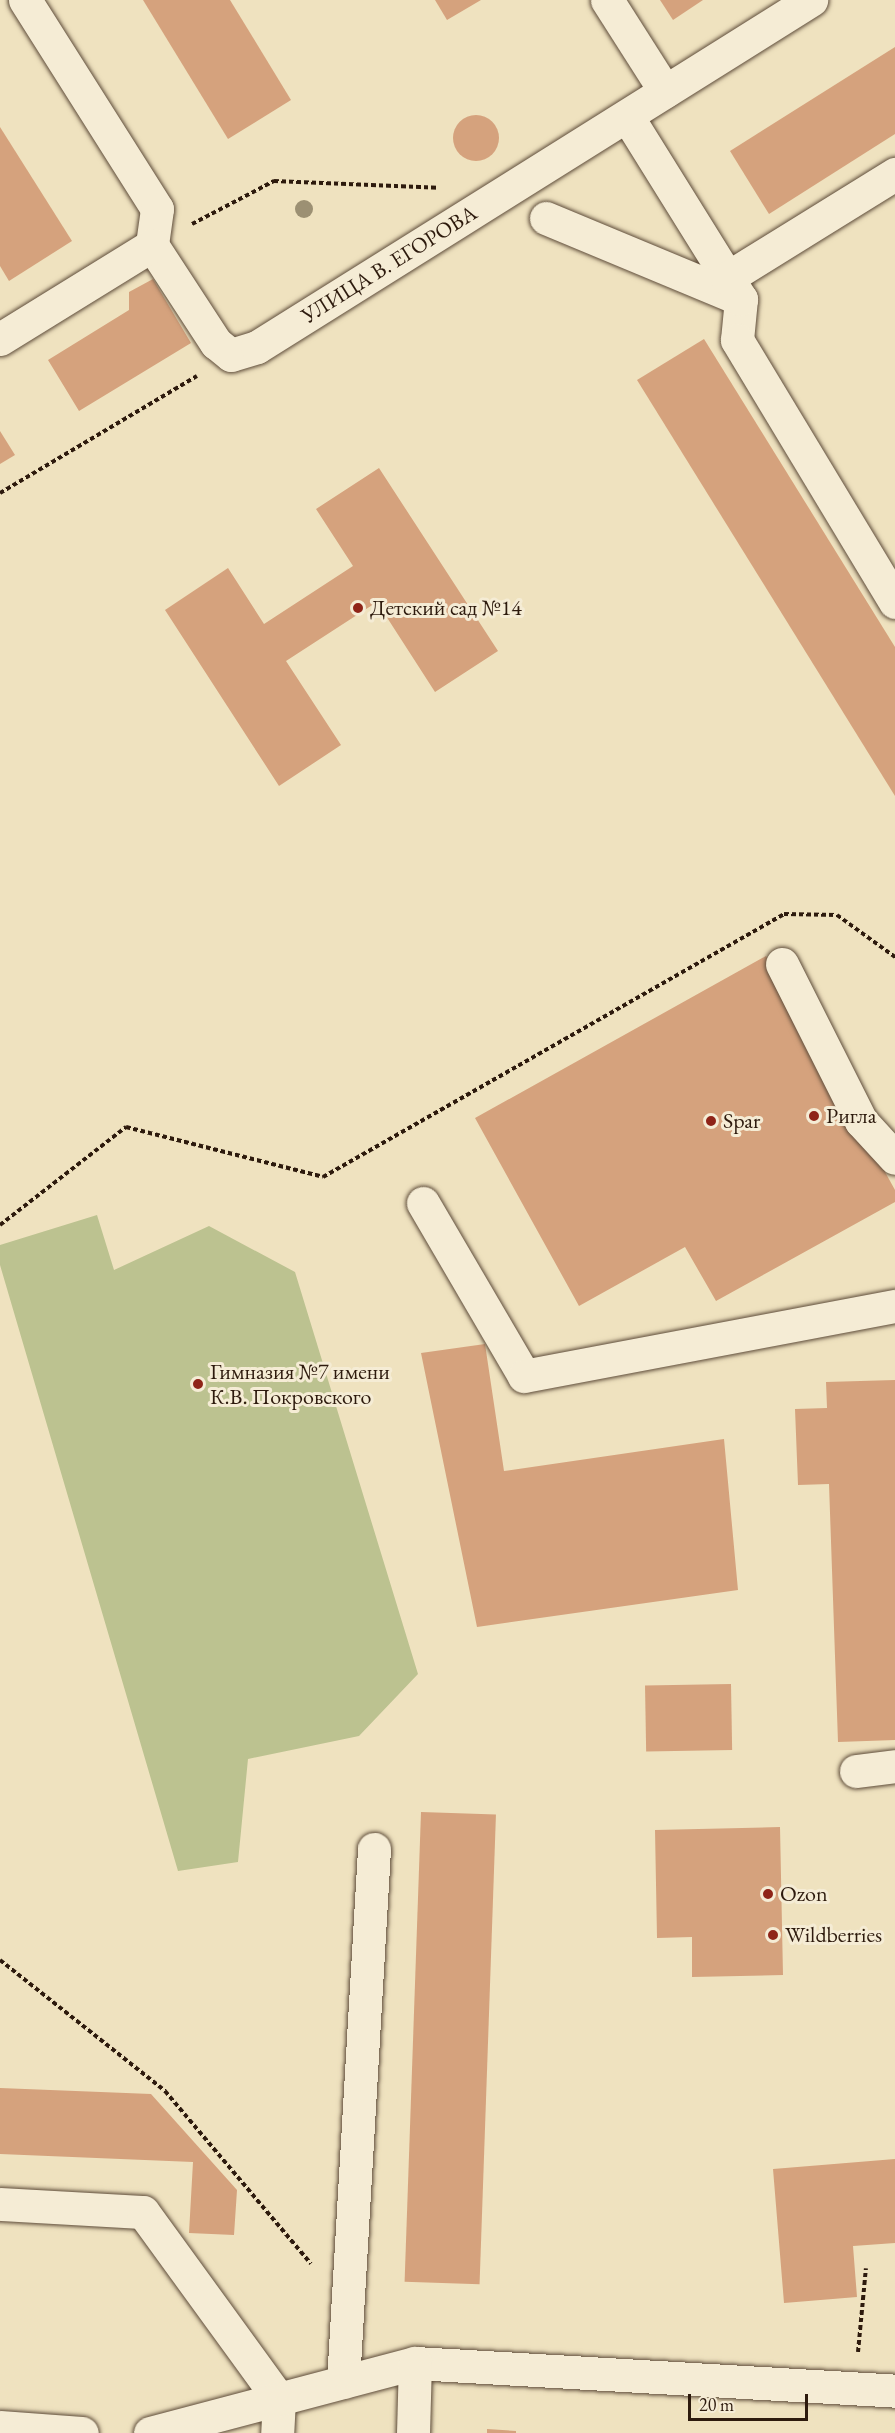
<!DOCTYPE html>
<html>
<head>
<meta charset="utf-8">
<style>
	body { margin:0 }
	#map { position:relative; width:895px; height:2433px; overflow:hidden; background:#efe2bf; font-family:"EB Garamond",serif }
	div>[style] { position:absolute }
	.green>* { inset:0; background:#bcc290 }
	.building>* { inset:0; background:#d5a27d; transform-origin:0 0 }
	.round { border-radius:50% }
	.path>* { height:4px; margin-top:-2px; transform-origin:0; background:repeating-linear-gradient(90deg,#2d1a0d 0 4.5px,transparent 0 7.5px) }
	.roads { filter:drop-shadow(0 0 2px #5e4c3a) drop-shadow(0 0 2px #5e4c3a) }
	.minor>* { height:33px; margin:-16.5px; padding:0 16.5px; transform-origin:16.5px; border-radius:16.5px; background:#f5ecd5 }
	.trees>* { width:18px; height:18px; margin:-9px; border-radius:50%; background:#9c9073 }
	.dots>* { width:16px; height:16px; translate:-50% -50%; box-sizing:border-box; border:3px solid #f5ecd5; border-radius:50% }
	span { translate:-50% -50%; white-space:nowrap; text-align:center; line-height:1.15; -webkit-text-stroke:6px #f5ecd5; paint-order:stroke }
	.street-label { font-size:22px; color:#2d1a0d }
	.poi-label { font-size:22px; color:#2d1a0d }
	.left { translate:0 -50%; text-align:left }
	.scale { position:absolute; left:688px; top:2394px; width:120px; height:27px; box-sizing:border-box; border:3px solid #2d1a0d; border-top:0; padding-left:8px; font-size:18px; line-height:21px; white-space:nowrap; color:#2d1a0d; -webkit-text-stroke:4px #f5ecd5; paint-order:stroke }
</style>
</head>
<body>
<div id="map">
	<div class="green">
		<i style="clip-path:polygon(97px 1215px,114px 1270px,209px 1226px,295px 1272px,418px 1674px,359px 1736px,248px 1759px,238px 1862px,178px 1871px,0 1265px,0 1245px)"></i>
	</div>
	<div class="building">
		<i style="clip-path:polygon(143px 0,230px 0,291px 100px,228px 139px)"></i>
		<i style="clip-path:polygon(435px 0,481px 0,447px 20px)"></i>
		<i style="clip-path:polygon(660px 0,703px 0,673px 20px)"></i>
		<i style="clip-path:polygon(895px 47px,895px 134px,769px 214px,730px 151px)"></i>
		<i class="round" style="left:453px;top:115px;width:46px;height:46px"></i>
		<i style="clip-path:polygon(0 127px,72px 241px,9px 281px,0 266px)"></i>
		<i style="clip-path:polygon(153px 279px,191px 343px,79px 411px,48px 360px,129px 310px,129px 292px)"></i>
		<i style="clip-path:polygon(704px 339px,895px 647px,895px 796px,637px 380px)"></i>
		<i style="clip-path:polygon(0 431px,15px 455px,0 464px)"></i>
		<i style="clip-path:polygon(379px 468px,498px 651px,435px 692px,377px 602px,286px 661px,341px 745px,279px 786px,165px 610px,228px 568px,264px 624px,353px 566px,316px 509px)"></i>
		<i style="clip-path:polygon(766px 956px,895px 1190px,895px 1202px,716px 1301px,685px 1247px,579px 1306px,475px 1118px)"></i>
		<i style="clip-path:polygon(485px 1344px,504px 1471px,724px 1439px,738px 1590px,477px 1627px,421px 1353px)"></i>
		<i style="clip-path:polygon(895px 1380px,895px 1740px,838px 1742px,829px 1484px,798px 1485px,795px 1409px,827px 1408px,826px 1382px)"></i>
		<i style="left:731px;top:1684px;width:66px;height:86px;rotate:89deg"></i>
		<i style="left:421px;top:1812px;width:75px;height:470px;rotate:2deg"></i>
		<i style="clip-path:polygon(780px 1827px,783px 1975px,692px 1977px,692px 1937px,657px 1938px,655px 1830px)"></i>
		<i style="clip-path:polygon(0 2088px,151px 2094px,237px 2190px,234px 2235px,189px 2233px,193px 2162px,0 2154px)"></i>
		<i style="clip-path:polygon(895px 2159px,895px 2243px,853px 2246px,857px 2297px,784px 2303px,773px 2169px)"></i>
		<i style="clip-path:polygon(487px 2429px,516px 2431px,516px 2433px,487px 2433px)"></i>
	</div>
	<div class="path">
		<i style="left:192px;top:224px;width:93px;rotate:-27.7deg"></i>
		<i style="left:274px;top:181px;width:164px;rotate:2.4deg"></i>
		<i style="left:0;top:493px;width:229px;rotate:-30.7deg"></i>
		<i style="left:0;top:1225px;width:160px;rotate:-37.9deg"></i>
		<i style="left:126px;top:1127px;width:203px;rotate:14.2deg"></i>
		<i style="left:323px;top:1177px;width:531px;rotate:-29.7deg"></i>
		<i style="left:784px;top:914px;width:53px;rotate:1.1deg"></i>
		<i style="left:837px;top:915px;width:72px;rotate:35.9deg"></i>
		<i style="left:0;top:1960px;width:211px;rotate:38.4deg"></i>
		<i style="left:165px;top:2091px;width:226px;rotate:49.8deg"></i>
		<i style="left:858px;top:2352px;width:84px;rotate:-84.6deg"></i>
	</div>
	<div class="roads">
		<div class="minor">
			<i style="left:25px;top:0;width:247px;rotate:57.7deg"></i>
			<i style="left:157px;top:209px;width:36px;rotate:98deg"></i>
			<i style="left:607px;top:0;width:108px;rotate:57.5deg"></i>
			<i style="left:627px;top:116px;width:216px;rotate:58.1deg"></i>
			<i style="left:741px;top:299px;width:41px;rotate:95.6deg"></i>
			<i style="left:737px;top:340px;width:306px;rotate:58.9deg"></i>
			<i style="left:546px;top:218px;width:211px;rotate:22.6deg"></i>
			<i style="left:152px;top:245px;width:117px;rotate:56.9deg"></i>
			<i style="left:216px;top:343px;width:19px;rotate:39deg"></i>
			<i style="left:231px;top:355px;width:27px;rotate:-17deg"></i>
			<i style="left:257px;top:347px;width:654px;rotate:-32.06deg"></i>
			<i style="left:727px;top:278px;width:198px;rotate:-31.8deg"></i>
			<i style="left:0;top:339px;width:179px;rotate:-31.7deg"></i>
			<i style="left:782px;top:964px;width:176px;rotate:63.3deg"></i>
			<i style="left:861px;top:1121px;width:50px;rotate:47.4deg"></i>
			<i style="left:423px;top:1203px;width:200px;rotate:59.7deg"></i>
			<i style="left:524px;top:1376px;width:378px;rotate:-10.7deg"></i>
			<i style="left:856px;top:1771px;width:39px;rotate:-7deg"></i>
			<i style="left:0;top:2204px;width:143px;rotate:3.2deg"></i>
			<i style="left:143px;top:2212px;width:231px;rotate:54deg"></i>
			<i style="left:279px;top:2399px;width:34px;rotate:93deg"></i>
			<i style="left:343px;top:2382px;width:534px;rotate:-86.67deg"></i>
			<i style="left:0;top:2427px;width:82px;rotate:4.2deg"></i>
			<i style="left:150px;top:2433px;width:274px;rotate:-14.8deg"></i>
			<i style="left:415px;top:2363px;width:481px;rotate:3.3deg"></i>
			<i style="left:413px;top:2433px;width:70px;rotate:-88.4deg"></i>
		</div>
	</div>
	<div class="trees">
		<i style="left:304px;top:209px"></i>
	</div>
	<div class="dots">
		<i style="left:358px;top:608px;background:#8f2418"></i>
		<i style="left:814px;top:1116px;background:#8f2418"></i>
		<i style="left:711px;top:1121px;background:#8f2418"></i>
		<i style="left:198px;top:1384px;background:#8f2418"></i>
		<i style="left:768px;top:1894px;background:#8f2418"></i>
		<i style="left:773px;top:1935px;background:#8f2418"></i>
	</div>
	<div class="street-label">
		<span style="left:389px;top:264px;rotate:-32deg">УЛИЦА В. ЕГОРОВА</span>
	</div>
	<div class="poi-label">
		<span class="left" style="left:370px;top:608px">Детский сад №14</span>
		<span class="left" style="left:826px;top:1116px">Ригла</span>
		<span class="left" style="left:723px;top:1121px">Spar</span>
		<span class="left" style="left:210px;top:1384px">Гимназия №7 имени<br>К.В. Покровского</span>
		<span class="left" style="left:780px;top:1894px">Ozon</span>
		<span class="left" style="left:785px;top:1935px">Wildberries</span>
	</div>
	<div class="scale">20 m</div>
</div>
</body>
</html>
